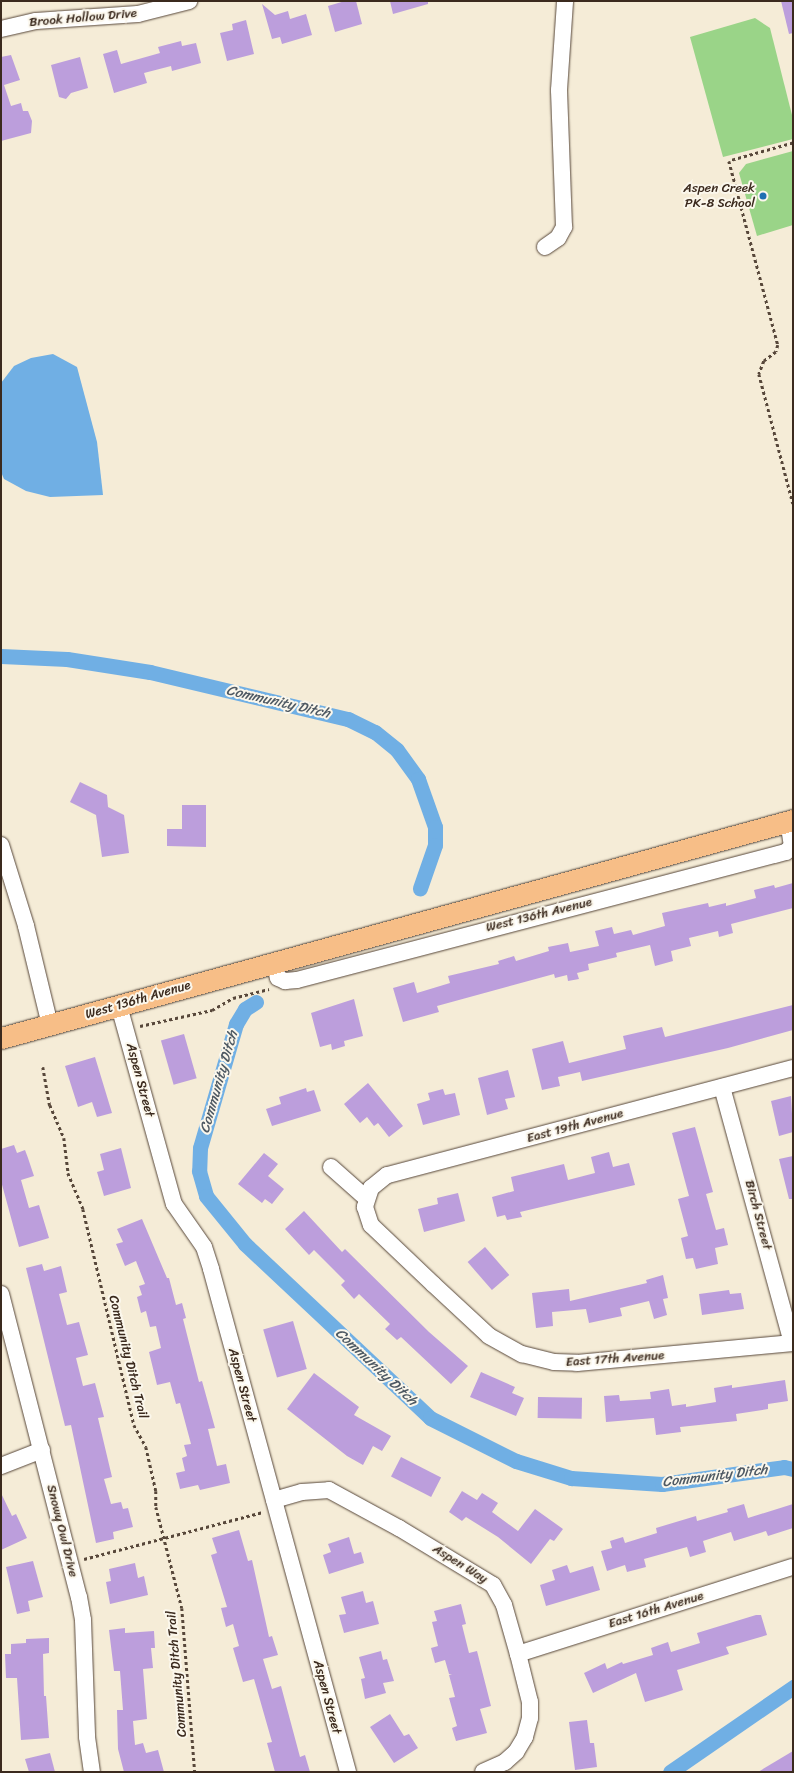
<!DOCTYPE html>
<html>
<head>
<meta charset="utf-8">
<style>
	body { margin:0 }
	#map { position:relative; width:794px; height:1773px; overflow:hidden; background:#f5ecd7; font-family:Sriracha,sans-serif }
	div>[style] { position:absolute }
	.green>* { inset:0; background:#9ad488 }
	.water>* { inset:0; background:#70afe4 }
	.canal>* { height:15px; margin:-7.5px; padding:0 7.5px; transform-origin:7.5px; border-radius:7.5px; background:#70afe4 }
	.building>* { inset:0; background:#bc9edc; transform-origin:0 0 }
	.path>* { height:2.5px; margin-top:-1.25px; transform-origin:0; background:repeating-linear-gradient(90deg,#57473a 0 3px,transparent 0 6px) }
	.roads { filter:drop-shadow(0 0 1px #57473a) drop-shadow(0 0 1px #57473a) }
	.minor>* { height:16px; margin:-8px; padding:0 8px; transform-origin:8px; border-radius:8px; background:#fff }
	.major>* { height:21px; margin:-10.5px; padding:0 10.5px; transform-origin:10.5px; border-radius:10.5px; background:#f7be87 }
	.dots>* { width:11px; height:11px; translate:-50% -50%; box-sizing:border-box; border:2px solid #fbf7ec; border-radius:50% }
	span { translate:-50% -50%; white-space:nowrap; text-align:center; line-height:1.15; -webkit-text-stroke:4px #fbf7ec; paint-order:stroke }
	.street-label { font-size:13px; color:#3b2a1e }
	.poi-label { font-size:13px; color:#3b2a1e }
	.right { translate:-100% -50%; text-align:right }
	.water-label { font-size:14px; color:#4e5963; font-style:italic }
	.frame { position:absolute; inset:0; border:2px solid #3b2a1e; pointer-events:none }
</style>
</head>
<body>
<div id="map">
	<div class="green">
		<i style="clip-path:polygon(755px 18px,770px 28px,793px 119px,793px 139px,723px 157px,690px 37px)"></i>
		<i style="clip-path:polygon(793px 151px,793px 225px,757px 236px,739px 173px,746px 164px)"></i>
	</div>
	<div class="water">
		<i style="clip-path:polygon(53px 354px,77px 367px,97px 442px,103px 495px,50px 497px,26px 491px,4px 479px,1px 472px,1px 383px,14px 366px,31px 358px)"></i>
	</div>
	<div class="canal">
		<i style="left:1px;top:656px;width:66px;rotate:2.6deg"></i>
		<i style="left:67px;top:659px;width:84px;rotate:8.9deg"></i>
		<i style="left:150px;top:672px;width:204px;rotate:13.4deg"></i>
		<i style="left:348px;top:719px;width:30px;rotate:26deg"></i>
		<i style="left:375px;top:732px;width:28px;rotate:39deg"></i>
		<i style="left:397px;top:750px;width:36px;rotate:54deg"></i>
		<i style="left:418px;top:779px;width:51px;rotate:70.5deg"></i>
		<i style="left:435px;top:827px;width:18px;rotate:90deg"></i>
		<i style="left:435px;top:845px;width:46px;rotate:109.2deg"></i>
		<i style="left:256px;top:1002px;width:13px;rotate:148deg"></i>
		<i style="left:245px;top:1009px;width:17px;rotate:121deg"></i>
		<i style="left:236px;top:1024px;width:129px;rotate:106.2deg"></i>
		<i style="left:200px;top:1148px;width:23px;rotate:92deg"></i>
		<i style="left:199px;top:1171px;width:26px;rotate:74deg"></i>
		<i style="left:206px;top:1196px;width:62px;rotate:50.9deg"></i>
		<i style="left:245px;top:1244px;width:254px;rotate:43.2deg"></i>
		<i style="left:430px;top:1418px;width:96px;rotate:26.6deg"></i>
		<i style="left:516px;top:1461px;width:58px;rotate:17.2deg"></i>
		<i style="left:571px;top:1478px;width:91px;rotate:3.8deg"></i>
		<i style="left:662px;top:1484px;width:123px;rotate:-7.9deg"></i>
		<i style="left:784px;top:1467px;width:9px;rotate:13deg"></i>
		<i style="left:670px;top:1772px;width:150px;rotate:-34.6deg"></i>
	</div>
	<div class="building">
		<i style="clip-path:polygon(345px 1px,356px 1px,362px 24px,335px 32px,328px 6px)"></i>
		<i style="clip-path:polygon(390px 1px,428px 1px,428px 4px,393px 14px)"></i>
		<i style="clip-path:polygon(781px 1px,793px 1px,793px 33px,789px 34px)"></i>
		<i style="clip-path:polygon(262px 4px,275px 15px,288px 11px,290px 19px,306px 14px,312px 35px,282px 44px,280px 37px,272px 39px)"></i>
		<i style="clip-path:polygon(246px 20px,254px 54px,227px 61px,220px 33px,233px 30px,232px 24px)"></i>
		<i style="clip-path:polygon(181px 41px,182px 46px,196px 43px,201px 63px,172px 71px,171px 66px,144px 73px,147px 83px,114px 93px,103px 54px,117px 50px,121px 64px,160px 53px,158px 47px)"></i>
		<i style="clip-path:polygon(11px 55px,20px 80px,4px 85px,11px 106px,21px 103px,23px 111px,28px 111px,32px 121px,31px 133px,1px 141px,1px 57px)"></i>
		<i style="clip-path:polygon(80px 57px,88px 88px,71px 93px,66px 99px,59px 97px,51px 65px)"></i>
		<i style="clip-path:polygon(80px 782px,107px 795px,108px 807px,124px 815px,129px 853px,102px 857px,96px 815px,70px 802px)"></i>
		<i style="clip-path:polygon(182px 805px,206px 805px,206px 847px,167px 846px,167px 829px,182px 829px)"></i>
		<i style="clip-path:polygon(793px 883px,793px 908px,731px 924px,733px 933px,719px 937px,718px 931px,689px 938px,691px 946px,671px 951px,673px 961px,655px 966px,650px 945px,616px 953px,617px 957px,588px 964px,589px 970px,577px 973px,579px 979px,568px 981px,567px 975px,555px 978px,554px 974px,437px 1006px,439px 1012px,403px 1022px,393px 988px,414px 982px,417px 993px,450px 983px,448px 976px,499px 964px,498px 961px,514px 956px,516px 961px,549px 951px,548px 947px,568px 943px,570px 952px,599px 946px,595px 931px,612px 927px,614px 934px,631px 930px,633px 935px,665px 926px,662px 913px,708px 903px,709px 907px,726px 903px,726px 906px,756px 898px,754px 890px,774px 885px,775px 888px)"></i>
		<i style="clip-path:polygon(354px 999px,363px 1036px,344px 1041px,345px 1046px,332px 1050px,331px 1044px,320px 1047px,311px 1013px)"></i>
		<i style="clip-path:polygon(793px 1005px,793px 1030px,728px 1048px,582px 1081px,580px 1072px,558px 1077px,560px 1086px,542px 1090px,532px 1049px,563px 1041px,569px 1063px,626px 1049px,623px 1036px,662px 1027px,665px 1037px)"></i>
		<i style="left:184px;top:1034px;width:46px;height:24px;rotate:74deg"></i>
		<i style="clip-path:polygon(95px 1057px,112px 1113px,97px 1117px,92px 1102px,78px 1107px,65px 1066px)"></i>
		<i style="clip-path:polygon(508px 1070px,515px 1097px,505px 1099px,508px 1109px,487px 1115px,478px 1078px)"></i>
		<i style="clip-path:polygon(368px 1083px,403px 1126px,389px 1137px,378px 1123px,374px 1126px,367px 1117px,360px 1123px,344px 1104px)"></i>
		<i style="clip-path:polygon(306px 1088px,307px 1092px,314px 1090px,321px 1111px,272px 1126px,266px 1109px,281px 1104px,279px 1097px)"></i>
		<i style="clip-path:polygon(443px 1089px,445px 1095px,455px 1093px,460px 1115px,423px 1125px,417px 1104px,430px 1100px,428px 1093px)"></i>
		<i style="clip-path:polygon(791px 1096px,793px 1132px,779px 1136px,771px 1101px)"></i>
		<i style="clip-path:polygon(695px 1127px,713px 1192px,706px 1194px,716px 1230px,724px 1228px,728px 1245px,715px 1248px,718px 1264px,696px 1269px,693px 1258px,686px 1259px,681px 1238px,688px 1236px,678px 1199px,689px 1196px,672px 1133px)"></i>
		<i style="clip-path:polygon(14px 1145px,17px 1153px,25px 1150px,28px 1158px,34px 1176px,21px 1180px,29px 1208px,39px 1205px,49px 1238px,19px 1247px,1px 1181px,1px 1149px)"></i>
		<i style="clip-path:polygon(121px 1148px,131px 1188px,104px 1196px,97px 1172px,104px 1170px,100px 1154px)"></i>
		<i style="clip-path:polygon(609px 1152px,613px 1167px,629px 1163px,635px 1185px,520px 1212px,522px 1217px,507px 1220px,505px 1215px,497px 1217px,492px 1197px,514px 1191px,511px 1177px,564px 1164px,568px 1180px,595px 1173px,591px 1157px)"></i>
		<i style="clip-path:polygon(264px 1153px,278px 1164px,268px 1176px,284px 1189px,272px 1204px,265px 1199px,262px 1203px,238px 1184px)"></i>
		<i style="clip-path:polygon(793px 1156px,793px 1199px,789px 1199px,779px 1159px)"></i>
		<i style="clip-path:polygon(458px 1193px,465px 1221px,424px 1232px,418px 1209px,438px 1204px,437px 1198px)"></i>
		<i style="clip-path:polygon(304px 1211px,342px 1252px,345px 1249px,429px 1332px,468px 1366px,451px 1384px,401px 1337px,397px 1340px,385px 1329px,390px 1324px,359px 1294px,354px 1299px,341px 1285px,345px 1281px,314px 1250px,309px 1255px,285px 1229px)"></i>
		<i style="clip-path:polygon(142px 1219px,167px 1278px,169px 1278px,176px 1305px,182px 1303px,186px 1318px,183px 1319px,199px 1382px,202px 1381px,215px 1428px,208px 1429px,217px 1466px,226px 1464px,230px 1483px,200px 1490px,198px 1485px,180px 1489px,176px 1473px,185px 1471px,182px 1458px,187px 1456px,184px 1445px,191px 1444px,180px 1403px,176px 1404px,170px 1382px,157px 1385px,149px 1352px,161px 1348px,156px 1326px,150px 1327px,146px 1311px,141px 1313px,137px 1297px,142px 1295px,139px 1286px,145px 1284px,136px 1261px,125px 1266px,116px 1244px,123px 1242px,117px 1229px)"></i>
		<i style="left:485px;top:1247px;width:37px;height:23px;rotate:49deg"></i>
		<i style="clip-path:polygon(42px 1264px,44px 1271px,61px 1266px,67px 1292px,59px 1294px,67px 1325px,79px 1322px,88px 1355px,76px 1358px,83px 1386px,95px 1383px,104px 1417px,98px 1418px,112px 1477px,104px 1479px,111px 1504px,121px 1502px,123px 1509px,128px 1508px,133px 1527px,113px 1532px,114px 1539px,96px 1543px,71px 1425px,65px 1426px,26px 1268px)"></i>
		<i style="clip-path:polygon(663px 1275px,668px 1298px,663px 1299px,667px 1315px,654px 1319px,649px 1301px,620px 1308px,622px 1316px,589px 1323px,586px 1309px,552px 1312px,553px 1326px,536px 1328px,532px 1293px,569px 1289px,570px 1301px,647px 1283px,646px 1280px)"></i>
		<i style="clip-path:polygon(729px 1290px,730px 1294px,741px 1293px,744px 1309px,702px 1315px,699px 1294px)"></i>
		<i style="left:293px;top:1321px;width:50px;height:31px;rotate:74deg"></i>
		<i style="clip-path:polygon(481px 1372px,515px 1387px,512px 1393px,524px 1398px,516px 1416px,470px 1397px)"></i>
		<i style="clip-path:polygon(314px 1373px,359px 1407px,354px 1415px,391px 1436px,382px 1451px,373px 1446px,363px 1465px,347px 1456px,287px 1409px)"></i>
		<i style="clip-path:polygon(785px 1380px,788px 1401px,768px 1404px,768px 1409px,736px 1414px,737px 1421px,680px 1427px,681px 1432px,656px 1435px,654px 1418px,606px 1422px,604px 1396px,619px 1395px,620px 1401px,651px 1399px,650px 1392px,669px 1389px,672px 1406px,686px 1404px,686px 1407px,716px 1402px,714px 1388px,732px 1385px,732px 1388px)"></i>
		<i style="left:538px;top:1397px;width:44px;height:21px;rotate:1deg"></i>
		<i style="left:401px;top:1457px;width:45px;height:22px;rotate:27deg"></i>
		<i style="clip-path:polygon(462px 1491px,477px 1500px,482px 1493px,498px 1503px,492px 1512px,518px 1531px,535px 1509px,563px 1529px,554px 1541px,550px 1539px,531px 1564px,498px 1537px,466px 1517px,462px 1521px,449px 1512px)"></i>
		<i style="clip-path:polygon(1px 1493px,12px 1516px,16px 1514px,27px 1538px,1px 1550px)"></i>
		<i style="clip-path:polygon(744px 1504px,748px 1518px,793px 1504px,793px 1528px,768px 1536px,766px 1531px,734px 1541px,731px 1532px,703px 1541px,706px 1552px,690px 1557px,687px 1547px,644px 1559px,646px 1567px,627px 1572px,625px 1565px,607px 1571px,601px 1551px,612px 1548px,610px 1541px,623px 1537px,625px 1543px,657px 1533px,656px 1528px,696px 1516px,697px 1521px,728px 1512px,727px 1509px)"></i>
		<i style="clip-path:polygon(239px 1530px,248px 1561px,252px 1560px,269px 1637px,272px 1636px,278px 1655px,263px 1659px,272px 1689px,281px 1686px,300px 1757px,305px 1755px,310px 1772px,275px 1772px,267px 1743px,272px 1742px,254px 1679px,243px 1682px,233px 1648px,239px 1646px,233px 1624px,226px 1627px,221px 1608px,227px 1607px,211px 1555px,217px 1553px,212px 1538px)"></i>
		<i style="clip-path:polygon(349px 1537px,354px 1554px,361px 1552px,364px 1563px,329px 1574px,323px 1555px,331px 1552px,328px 1544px)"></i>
		<i style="clip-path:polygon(33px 1561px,43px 1597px,28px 1601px,30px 1611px,17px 1614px,6px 1567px)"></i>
		<i style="clip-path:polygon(135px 1563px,138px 1578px,144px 1576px,148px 1595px,110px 1604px,106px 1582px,111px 1581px,109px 1569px)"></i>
		<i style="clip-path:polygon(567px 1565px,570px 1573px,593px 1566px,600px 1590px,546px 1606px,540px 1585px,555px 1580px,552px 1570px)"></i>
		<i style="clip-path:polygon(363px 1591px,366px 1603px,373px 1601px,379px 1624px,344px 1633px,339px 1615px,346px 1614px,341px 1597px)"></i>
		<i style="clip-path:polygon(461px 1604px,466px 1624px,462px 1625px,469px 1653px,477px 1651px,491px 1706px,480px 1709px,487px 1733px,456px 1741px,452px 1728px,457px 1726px,449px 1698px,455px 1697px,449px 1675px,452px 1674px,449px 1674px,445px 1660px,435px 1663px,431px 1648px,438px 1646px,432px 1622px,437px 1621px,434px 1611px)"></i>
		<i style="clip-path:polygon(756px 1615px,761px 1615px,767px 1635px,726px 1647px,729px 1654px,677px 1670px,683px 1690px,665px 1696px,645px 1702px,636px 1673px,593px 1693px,584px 1673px,605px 1663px,607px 1669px,622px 1662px,623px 1664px,653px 1655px,651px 1648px,668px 1642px,671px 1652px,700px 1643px,697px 1633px)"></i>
		<i style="clip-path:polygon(125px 1628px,125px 1633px,154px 1631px,155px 1648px,151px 1648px,153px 1668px,143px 1669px,147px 1719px,133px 1721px,135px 1745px,143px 1743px,146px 1753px,158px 1750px,164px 1772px,124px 1772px,118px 1749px,117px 1710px,123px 1710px,120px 1671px,114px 1671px,109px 1630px)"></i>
		<i style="clip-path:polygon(49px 1638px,49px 1653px,43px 1654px,44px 1696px,46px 1696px,49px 1738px,21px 1740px,17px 1678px,6px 1678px,5px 1654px,11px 1654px,11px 1644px,26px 1643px,26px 1639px)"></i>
		<i style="clip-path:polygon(381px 1651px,383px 1660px,387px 1659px,394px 1681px,383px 1683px,386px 1693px,365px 1699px,361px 1679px,365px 1678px,359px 1657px)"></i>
		<i style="clip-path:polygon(390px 1714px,404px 1736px,409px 1734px,418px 1748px,394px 1763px,370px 1727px)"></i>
		<i style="clip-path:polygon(587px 1720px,590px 1743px,594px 1743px,597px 1767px,575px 1770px,569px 1722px)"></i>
		<i style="clip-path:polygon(793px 1751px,793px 1772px,758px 1772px)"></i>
		<i style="clip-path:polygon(50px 1753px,55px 1772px,29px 1772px,25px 1759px)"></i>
	</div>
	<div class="path">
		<i style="left:793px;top:143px;width:66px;rotate:164.3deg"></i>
		<i style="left:729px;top:161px;width:190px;rotate:75.1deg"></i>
		<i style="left:778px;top:345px;width:7px;rotate:106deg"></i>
		<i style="left:776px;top:352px;width:15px;rotate:143deg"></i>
		<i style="left:764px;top:361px;width:14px;rotate:111deg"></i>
		<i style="left:759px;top:374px;width:134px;rotate:75.3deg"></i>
		<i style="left:140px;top:1026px;width:74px;rotate:-12.5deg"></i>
		<i style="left:212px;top:1010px;width:24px;rotate:-30deg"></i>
		<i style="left:233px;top:998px;width:37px;rotate:-14deg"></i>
		<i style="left:43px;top:1067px;width:39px;rotate:80deg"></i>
		<i style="left:50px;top:1105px;width:36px;rotate:67deg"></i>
		<i style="left:64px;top:1138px;width:35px;rotate:83deg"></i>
		<i style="left:68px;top:1173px;width:39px;rotate:67deg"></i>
		<i style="left:83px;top:1209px;width:222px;rotate:76.7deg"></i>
		<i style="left:134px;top:1425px;width:25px;rotate:61deg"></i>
		<i style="left:146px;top:1447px;width:45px;rotate:77.2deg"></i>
		<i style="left:156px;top:1491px;width:16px;rotate:90deg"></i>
		<i style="left:156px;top:1507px;width:104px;rotate:75.6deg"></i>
		<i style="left:182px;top:1608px;width:165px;rotate:85.5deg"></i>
		<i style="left:84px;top:1559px;width:185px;rotate:-14.7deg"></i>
	</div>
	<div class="roads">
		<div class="minor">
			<i style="left:1px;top:29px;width:36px;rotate:-13deg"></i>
			<i style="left:36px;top:21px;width:102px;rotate:-3.9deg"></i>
			<i style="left:138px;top:14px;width:53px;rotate:-14.3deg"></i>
			<i style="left:545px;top:247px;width:16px;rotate:-35deg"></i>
			<i style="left:558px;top:238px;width:13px;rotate:-61deg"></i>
			<i style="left:564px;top:227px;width:137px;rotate:-92.1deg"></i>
			<i style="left:559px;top:90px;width:89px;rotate:-86.1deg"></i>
			<i style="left:1px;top:845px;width:85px;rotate:72.8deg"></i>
			<i style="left:26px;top:926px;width:102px;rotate:76.4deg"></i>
			<i style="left:274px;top:961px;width:17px;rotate:77deg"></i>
			<i style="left:278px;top:978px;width:8px;rotate:23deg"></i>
			<i style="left:285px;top:981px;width:12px;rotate:-5deg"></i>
			<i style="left:297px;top:980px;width:505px;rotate:-14.67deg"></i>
			<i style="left:786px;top:852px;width:8px;rotate:-45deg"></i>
			<i style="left:792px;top:846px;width:25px;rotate:-99deg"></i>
			<i style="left:119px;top:1006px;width:205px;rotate:74.5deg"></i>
			<i style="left:174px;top:1204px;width:52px;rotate:55.1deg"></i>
			<i style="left:204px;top:1247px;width:23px;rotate:72deg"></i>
			<i style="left:211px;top:1269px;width:521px;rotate:74.76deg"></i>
			<i style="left:793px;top:1068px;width:420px;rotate:165.2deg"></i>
			<i style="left:387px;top:1175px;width:21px;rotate:141deg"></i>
			<i style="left:371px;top:1188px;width:20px;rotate:108deg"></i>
			<i style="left:365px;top:1207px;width:19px;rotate:72deg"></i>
			<i style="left:371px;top:1225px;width:86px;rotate:43.6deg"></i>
			<i style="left:433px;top:1284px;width:76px;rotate:42.9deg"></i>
			<i style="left:489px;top:1336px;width:38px;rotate:29deg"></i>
			<i style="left:522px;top:1354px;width:33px;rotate:14deg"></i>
			<i style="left:554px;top:1362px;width:23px;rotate:2deg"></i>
			<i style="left:577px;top:1363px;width:217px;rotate:-5.3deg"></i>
			<i style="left:722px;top:1087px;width:265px;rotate:74.7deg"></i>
			<i style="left:331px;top:1167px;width:47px;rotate:41.5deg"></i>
			<i style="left:1px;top:1294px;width:313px;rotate:75.6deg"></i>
			<i style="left:79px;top:1597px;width:23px;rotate:80deg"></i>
			<i style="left:83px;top:1620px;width:117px;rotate:88deg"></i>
			<i style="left:87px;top:1737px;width:35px;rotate:82deg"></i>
			<i style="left:1px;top:1466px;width:44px;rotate:-21.3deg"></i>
			<i style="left:274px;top:1500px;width:29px;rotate:-16deg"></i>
			<i style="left:302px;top:1492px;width:27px;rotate:-4deg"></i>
			<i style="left:329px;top:1490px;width:80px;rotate:28.5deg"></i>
			<i style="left:399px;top:1528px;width:110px;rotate:31.2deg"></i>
			<i style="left:493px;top:1585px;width:23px;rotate:61deg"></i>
			<i style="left:504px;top:1605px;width:51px;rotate:74.1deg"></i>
			<i style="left:518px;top:1654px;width:49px;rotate:76deg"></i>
			<i style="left:530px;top:1702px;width:16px;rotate:90deg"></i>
			<i style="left:530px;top:1718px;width:20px;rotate:105deg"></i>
			<i style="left:525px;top:1737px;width:17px;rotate:121deg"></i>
			<i style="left:516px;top:1752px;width:15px;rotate:138deg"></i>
			<i style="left:505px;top:1762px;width:24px;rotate:156deg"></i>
			<i style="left:518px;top:1654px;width:288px;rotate:-17.6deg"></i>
		</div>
		<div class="major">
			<i style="left:1px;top:1038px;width:821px;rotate:-15.39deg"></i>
		</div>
	</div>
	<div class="dots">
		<i style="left:763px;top:196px;background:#1f6fb2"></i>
	</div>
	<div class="street-label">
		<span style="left:83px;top:18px;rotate:-5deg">Brook Hollow Drive</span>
		<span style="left:539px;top:915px;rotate:-14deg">West 136th Avenue</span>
		<span style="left:138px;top:1000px;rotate:-16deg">West 136th Avenue</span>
		<span style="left:140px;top:1080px;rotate:75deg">Aspen Street</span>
		<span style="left:575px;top:1126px;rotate:-15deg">East 19th Avenue</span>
		<span style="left:758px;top:1215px;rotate:75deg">Birch Street</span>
		<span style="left:128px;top:1357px;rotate:76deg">Community Ditch Trail</span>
		<span style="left:615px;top:1359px;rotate:-4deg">East 17th Avenue</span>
		<span style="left:242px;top:1385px;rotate:75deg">Aspen Street</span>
		<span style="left:62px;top:1531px;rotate:76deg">Snowy Owl Drive</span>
		<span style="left:460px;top:1564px;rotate:32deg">Aspen Way</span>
		<span style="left:656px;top:1610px;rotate:-17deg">East 16th Avenue</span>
		<span style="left:177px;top:1674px;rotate:-95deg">Community Ditch Trail</span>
		<span style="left:327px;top:1697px;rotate:75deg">Aspen Street</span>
	</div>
	<div class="poi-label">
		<span class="right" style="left:755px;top:196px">Aspen Creek<br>PK-8 School</span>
	</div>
	<div class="water-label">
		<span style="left:278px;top:702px;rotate:13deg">Community Ditch</span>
		<span style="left:219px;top:1082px;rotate:-74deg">Community Ditch</span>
		<span style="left:376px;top:1367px;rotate:43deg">Community Ditch</span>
		<span style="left:715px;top:1476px;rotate:-7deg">Community Ditch</span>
	</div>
	<div class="frame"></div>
</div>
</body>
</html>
